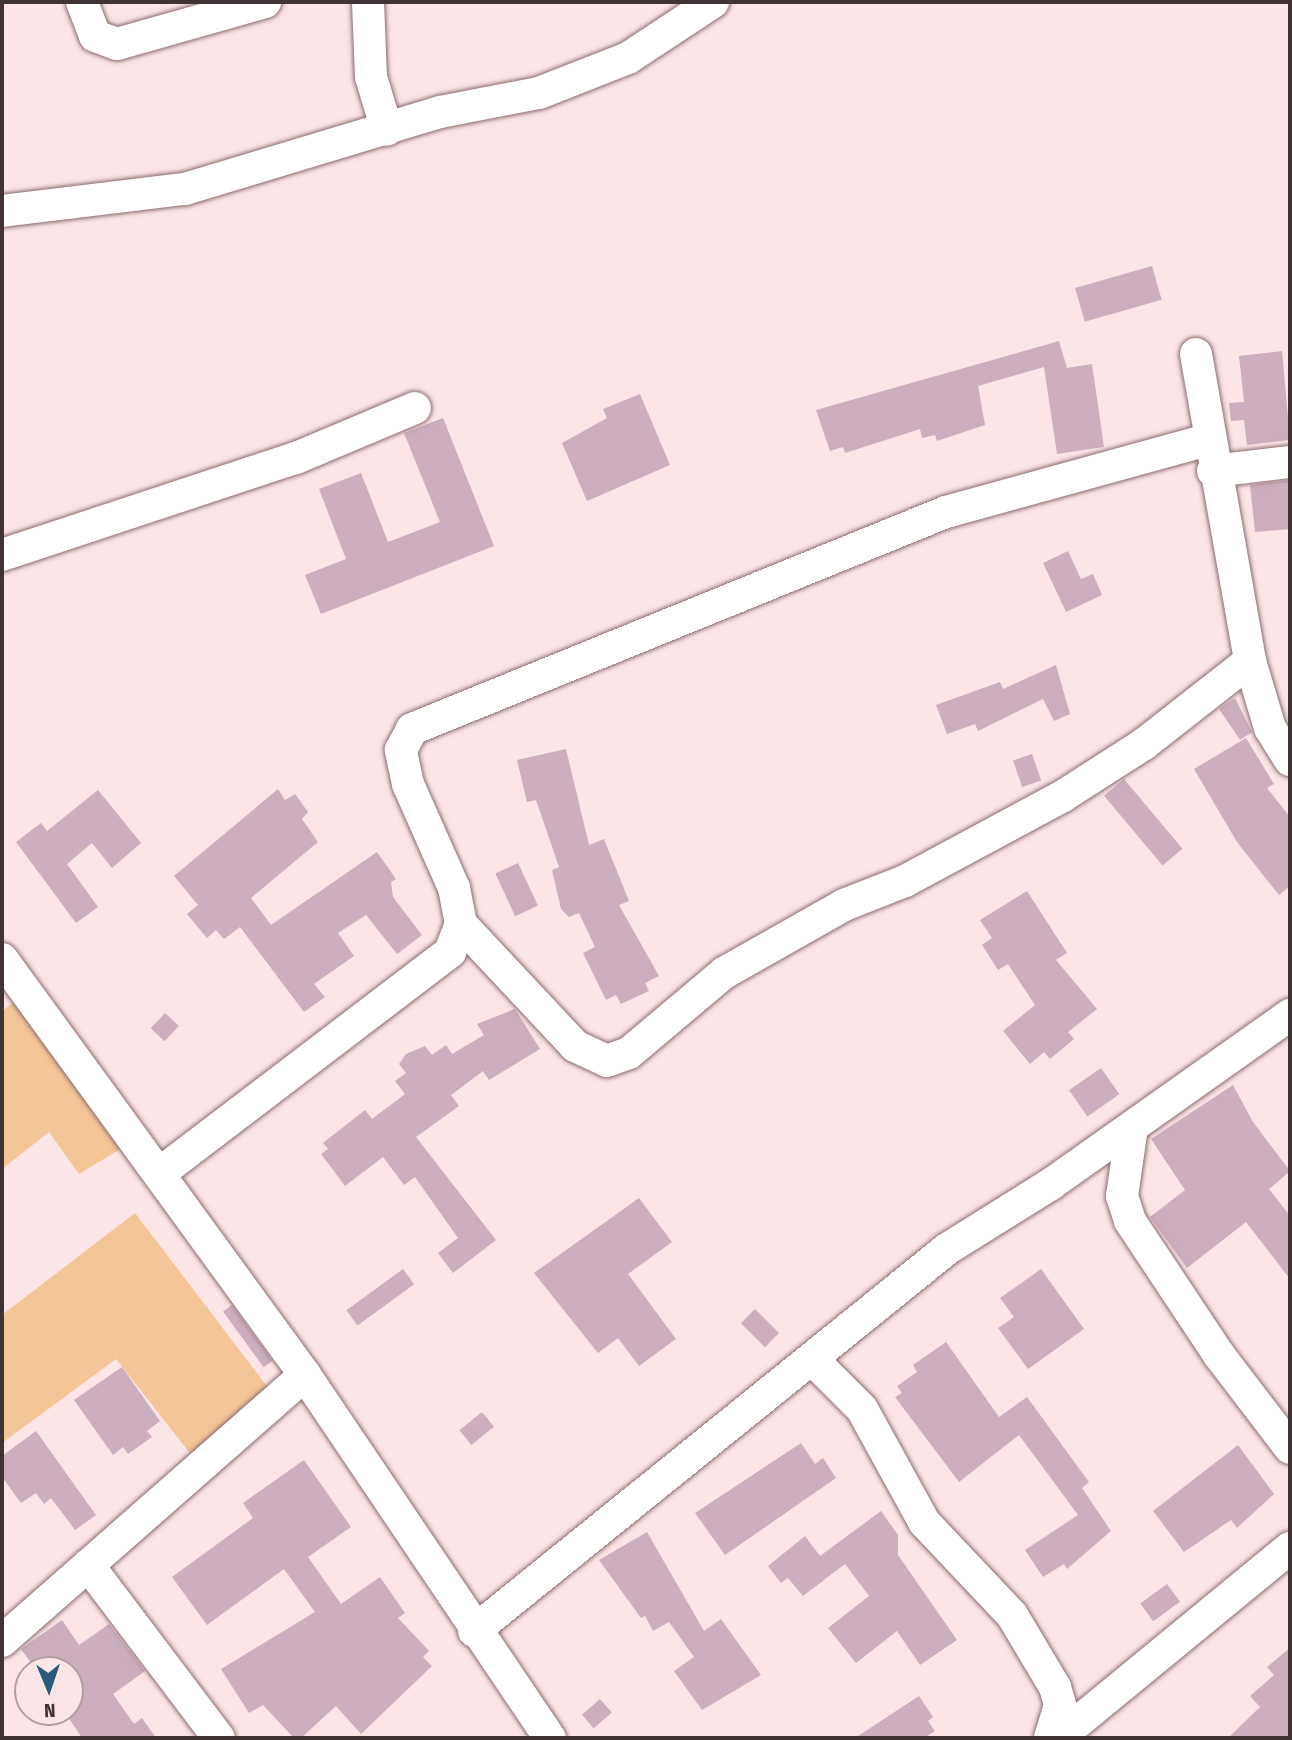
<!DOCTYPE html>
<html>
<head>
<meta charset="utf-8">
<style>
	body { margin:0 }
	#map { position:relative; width:1292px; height:1740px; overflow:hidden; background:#fbe5e7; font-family:"Fira Sans Condensed",sans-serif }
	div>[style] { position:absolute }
	.green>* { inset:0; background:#f4c596 }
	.building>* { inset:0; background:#ccaebe; transform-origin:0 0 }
	.roads { filter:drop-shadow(0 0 2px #8a6b6e) drop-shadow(0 0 2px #8a6b6e) }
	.minor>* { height:32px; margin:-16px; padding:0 16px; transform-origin:16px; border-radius:16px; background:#fff }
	span { translate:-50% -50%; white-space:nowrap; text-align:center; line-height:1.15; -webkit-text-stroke:6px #fbe5e7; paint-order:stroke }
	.frame { position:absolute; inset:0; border:4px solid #413334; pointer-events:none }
	.north { position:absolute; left:14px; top:1656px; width:70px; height:70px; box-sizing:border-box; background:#fbe5e7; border:2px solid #b19e9f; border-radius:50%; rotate:178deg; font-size:19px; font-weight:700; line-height:28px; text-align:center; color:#413334 }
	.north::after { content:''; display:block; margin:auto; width:24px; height:32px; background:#285c78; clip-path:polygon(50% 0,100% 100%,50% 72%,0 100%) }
</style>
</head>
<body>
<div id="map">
	<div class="green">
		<i style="clip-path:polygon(20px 998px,132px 1142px,79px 1174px,49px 1132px,2px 1169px,2px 1011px)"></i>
		<i style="clip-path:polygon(135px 1213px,276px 1398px,193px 1457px,116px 1359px,2px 1443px,2px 1315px)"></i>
	</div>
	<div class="building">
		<i style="left:1152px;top:266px;width:35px;height:80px;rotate:74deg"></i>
		<i style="clip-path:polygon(1059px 341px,1067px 368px,1092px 364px,1104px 447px,1057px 454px,1044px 367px,978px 386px,985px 425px,937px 441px,935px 435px,922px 438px,920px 429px,845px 453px,843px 447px,830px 451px,816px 410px)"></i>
		<i style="clip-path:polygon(1282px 351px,1290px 440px,1247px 445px,1244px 420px,1231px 421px,1229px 403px,1244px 402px,1239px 356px)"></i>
		<i style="clip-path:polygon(640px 394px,670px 465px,587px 501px,562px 443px,607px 418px,603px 409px)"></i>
		<i style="clip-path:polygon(443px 418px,494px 546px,321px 614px,305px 575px,346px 559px,319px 489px,361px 473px,388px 542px,440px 522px,404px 433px)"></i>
		<i style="clip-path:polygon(1290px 480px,1290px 529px,1255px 532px,1250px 485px)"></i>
		<i style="clip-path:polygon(1068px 551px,1081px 579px,1093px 574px,1102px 595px,1066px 612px,1043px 563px)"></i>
		<i style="clip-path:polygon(1056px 665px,1070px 714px,1054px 721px,1043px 699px,978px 731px,975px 724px,947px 734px,936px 705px,1000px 682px,1003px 689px)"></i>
		<i style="clip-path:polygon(1235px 698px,1252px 732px,1240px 740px,1219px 709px)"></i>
		<i style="clip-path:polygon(1246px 738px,1274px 784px,1267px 788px,1290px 817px,1290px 886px,1279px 895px,1237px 842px,1194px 769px)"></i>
		<i style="clip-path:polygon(566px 749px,589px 845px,604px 839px,629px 901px,619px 905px,659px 976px,645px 983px,649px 991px,621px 1004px,616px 995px,606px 1000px,583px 953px,595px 947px,579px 913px,569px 917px,561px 909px,552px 870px,559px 867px,536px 800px,527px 802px,517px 760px)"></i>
		<i style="left:1032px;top:754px;width:28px;height:20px;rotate:71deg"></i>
		<i style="left:1124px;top:779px;width:91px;height:26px;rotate:50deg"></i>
		<i style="clip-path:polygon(278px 789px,285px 800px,295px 794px,308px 812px,302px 819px,318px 842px,251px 898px,271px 925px,377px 852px,396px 879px,391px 882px,393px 897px,422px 935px,397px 954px,366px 915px,338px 933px,354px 956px,314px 984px,325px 997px,304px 1012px,240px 927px,224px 939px,216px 930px,207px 938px,187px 914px,198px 905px,174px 876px)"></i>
		<i style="clip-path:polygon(98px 790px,141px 843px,112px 868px,92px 843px,67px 864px,98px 907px,76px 923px,16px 842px,41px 823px,47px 831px)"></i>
		<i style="left:518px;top:863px;width:47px;height:25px;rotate:65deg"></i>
		<i style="clip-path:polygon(1027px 891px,1067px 953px,1056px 960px,1097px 1009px,1068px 1032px,1074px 1039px,1050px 1059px,1044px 1052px,1030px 1064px,1003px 1031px,1035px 1005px,1008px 964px,998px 970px,982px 945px,992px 938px,980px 920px)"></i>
		<i style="clip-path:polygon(515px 1009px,540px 1049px,489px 1080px,483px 1071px,451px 1095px,459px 1106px,416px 1137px,496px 1240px,453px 1273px,438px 1253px,458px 1238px,415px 1177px,404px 1185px,383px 1157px,345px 1186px,321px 1154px,328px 1149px,323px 1143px,365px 1110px,372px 1119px,405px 1094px,395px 1081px,406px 1073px,399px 1064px,406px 1054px,425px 1046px,432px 1055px,446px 1045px,452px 1054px,484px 1035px,477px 1024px)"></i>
		<i style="left:165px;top:1013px;width:19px;height:21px;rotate:43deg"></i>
		<i style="left:1101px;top:1068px;width:32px;height:39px;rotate:55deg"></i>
		<i style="clip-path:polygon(1233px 1085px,1253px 1122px,1290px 1171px,1269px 1189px,1290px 1216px,1290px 1279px,1246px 1222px,1187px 1268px,1150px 1217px,1185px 1190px,1151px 1139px)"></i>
		<i style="clip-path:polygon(639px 1198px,672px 1242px,628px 1274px,676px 1339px,639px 1366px,618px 1338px,598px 1353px,534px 1273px)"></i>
		<i style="left:403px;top:1269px;width:19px;height:70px;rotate:54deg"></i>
		<i style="clip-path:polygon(1041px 1269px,1084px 1329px,1028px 1369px,998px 1328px,1014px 1317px,1000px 1298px)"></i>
		<i style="left:232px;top:1305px;width:69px;height:11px;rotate:54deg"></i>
		<i style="left:755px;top:1309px;width:34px;height:20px;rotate:45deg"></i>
		<i style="clip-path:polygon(946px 1342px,999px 1417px,1027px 1397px,1089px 1482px,1082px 1488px,1111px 1531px,1067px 1569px,1064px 1564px,1043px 1577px,1025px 1550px,1078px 1515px,1019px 1435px,959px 1482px,895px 1397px,902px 1393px,897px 1386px,917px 1372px,913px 1365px)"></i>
		<i style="clip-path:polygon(122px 1367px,160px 1421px,147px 1431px,152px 1437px,128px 1454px,123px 1447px,113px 1455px,74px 1400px)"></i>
		<i style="left:482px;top:1412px;width:19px;height:29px;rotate:51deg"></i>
		<i style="clip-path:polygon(36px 1431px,96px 1515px,75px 1530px,51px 1498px,44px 1504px,36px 1493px,21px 1503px,2px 1477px,2px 1456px)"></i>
		<i style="clip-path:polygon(801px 1443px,815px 1464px,823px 1458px,836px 1478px,725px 1555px,695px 1513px)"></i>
		<i style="clip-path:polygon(1238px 1445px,1274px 1494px,1237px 1528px,1231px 1520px,1184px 1552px,1153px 1511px)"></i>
		<i style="clip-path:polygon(304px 1460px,351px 1527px,308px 1557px,341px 1604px,380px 1577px,405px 1613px,398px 1618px,429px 1651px,423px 1657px,432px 1666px,361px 1734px,336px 1706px,301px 1738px,294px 1738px,263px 1705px,249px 1713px,221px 1669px,315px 1612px,284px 1569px,207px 1625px,172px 1577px,253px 1518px,243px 1503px)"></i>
		<i style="clip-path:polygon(881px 1511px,898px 1535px,898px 1555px,957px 1640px,920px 1665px,897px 1631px,856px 1663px,828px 1628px,869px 1596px,845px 1564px,803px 1596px,788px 1578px,781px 1583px,768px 1566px,805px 1536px,820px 1556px)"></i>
		<i style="clip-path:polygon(647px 1532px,704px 1631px,721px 1619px,761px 1675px,702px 1710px,674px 1671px,694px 1657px,669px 1622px,653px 1631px,645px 1616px,641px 1618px,599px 1560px)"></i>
		<i style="left:1167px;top:1584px;width:22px;height:33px;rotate:54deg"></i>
		<i style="clip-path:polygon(62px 1620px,79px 1645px,109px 1624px,145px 1671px,113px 1694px,134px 1724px,142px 1718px,156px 1738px,82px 1738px,70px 1720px,70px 1670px,36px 1670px,21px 1649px)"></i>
		<i style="clip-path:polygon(1290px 1648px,1290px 1738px,1228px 1738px,1260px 1707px,1250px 1696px,1274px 1675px,1267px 1667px)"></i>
		<i style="clip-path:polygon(919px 1696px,933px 1717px,928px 1721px,935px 1731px,924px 1738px,855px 1738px)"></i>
		<i style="left:600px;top:1699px;width:18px;height:24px;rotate:49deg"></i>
	</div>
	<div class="roads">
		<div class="minor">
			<i style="left:82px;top:2px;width:36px;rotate:69deg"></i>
			<i style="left:95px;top:36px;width:23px;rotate:20deg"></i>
			<i style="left:117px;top:44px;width:154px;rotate:-15.8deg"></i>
			<i style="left:368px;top:2px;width:75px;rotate:87.7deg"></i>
			<i style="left:371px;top:77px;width:55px;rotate:73.2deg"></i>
			<i style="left:2px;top:211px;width:184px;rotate:-6.9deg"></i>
			<i style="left:185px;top:189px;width:266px;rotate:-16.8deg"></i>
			<i style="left:440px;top:112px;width:101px;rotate:-10.9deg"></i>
			<i style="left:539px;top:93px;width:96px;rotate:-21.5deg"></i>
			<i style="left:628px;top:58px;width:102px;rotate:-33.4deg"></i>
			<i style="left:1196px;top:354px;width:312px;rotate:80deg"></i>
			<i style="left:1250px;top:661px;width:70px;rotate:73.4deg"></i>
			<i style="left:1270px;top:728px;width:38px;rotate:58deg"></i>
			<i style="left:1213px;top:471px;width:78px;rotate:-6.7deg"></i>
			<i style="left:2px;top:555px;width:310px;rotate:-18.3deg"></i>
			<i style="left:296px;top:458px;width:129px;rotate:-22.8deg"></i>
			<i style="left:461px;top:924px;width:167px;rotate:46.9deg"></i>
			<i style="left:575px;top:1046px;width:35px;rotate:25deg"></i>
			<i style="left:607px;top:1061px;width:23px;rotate:-20deg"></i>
			<i style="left:629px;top:1053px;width:124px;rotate:-40.1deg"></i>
			<i style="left:724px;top:973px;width:138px;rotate:-29.5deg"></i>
			<i style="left:844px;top:905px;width:66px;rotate:-21.5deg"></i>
			<i style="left:905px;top:881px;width:179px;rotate:-28.3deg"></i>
			<i style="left:1063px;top:796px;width:96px;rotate:-32.7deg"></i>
			<i style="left:1144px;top:744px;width:135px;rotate:-38.1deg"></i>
			<i style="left:2px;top:959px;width:515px;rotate:53.93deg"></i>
			<i style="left:305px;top:1375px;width:438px;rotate:56deg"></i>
			<i style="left:1132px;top:1127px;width:70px;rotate:98.2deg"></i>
			<i style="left:1122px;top:1196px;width:26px;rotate:72deg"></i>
			<i style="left:1130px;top:1221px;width:161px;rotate:56.4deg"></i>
			<i style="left:1219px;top:1355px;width:117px;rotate:52.6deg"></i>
			<i style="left:160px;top:1173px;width:365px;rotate:-37.3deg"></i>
			<i style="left:450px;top:952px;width:30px;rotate:-69deg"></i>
			<i style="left:461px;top:924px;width:37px;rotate:-101deg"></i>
			<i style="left:454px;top:888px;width:114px;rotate:-113.9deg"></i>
			<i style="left:408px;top:784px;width:35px;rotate:-102deg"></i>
			<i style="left:401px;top:750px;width:24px;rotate:-62deg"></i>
			<i style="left:412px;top:729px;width:576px;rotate:-22.12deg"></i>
			<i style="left:946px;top:512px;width:271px;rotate:-15.4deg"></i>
			<i style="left:815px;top:1362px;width:66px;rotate:45deg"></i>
			<i style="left:862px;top:1409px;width:129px;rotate:61.2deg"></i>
			<i style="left:924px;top:1522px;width:128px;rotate:46.6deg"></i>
			<i style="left:1012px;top:1615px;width:84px;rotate:59.2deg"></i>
			<i style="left:1055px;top:1687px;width:19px;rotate:74deg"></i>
			<i style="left:1060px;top:1705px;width:34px;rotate:107deg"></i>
			<i style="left:88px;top:1565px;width:217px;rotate:52.9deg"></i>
			<i style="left:474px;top:1631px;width:608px;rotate:-38.92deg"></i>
			<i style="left:947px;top:1249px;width:123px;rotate:-32deg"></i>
			<i style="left:1051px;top:1184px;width:293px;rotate:-35.3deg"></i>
			<i style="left:2px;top:1641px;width:403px;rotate:-41.3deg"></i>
			<i style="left:1051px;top:1738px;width:25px;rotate:-29deg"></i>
			<i style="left:1073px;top:1726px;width:281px;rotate:-39.4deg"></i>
		</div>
	</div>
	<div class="frame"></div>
	<div class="north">N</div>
</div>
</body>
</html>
